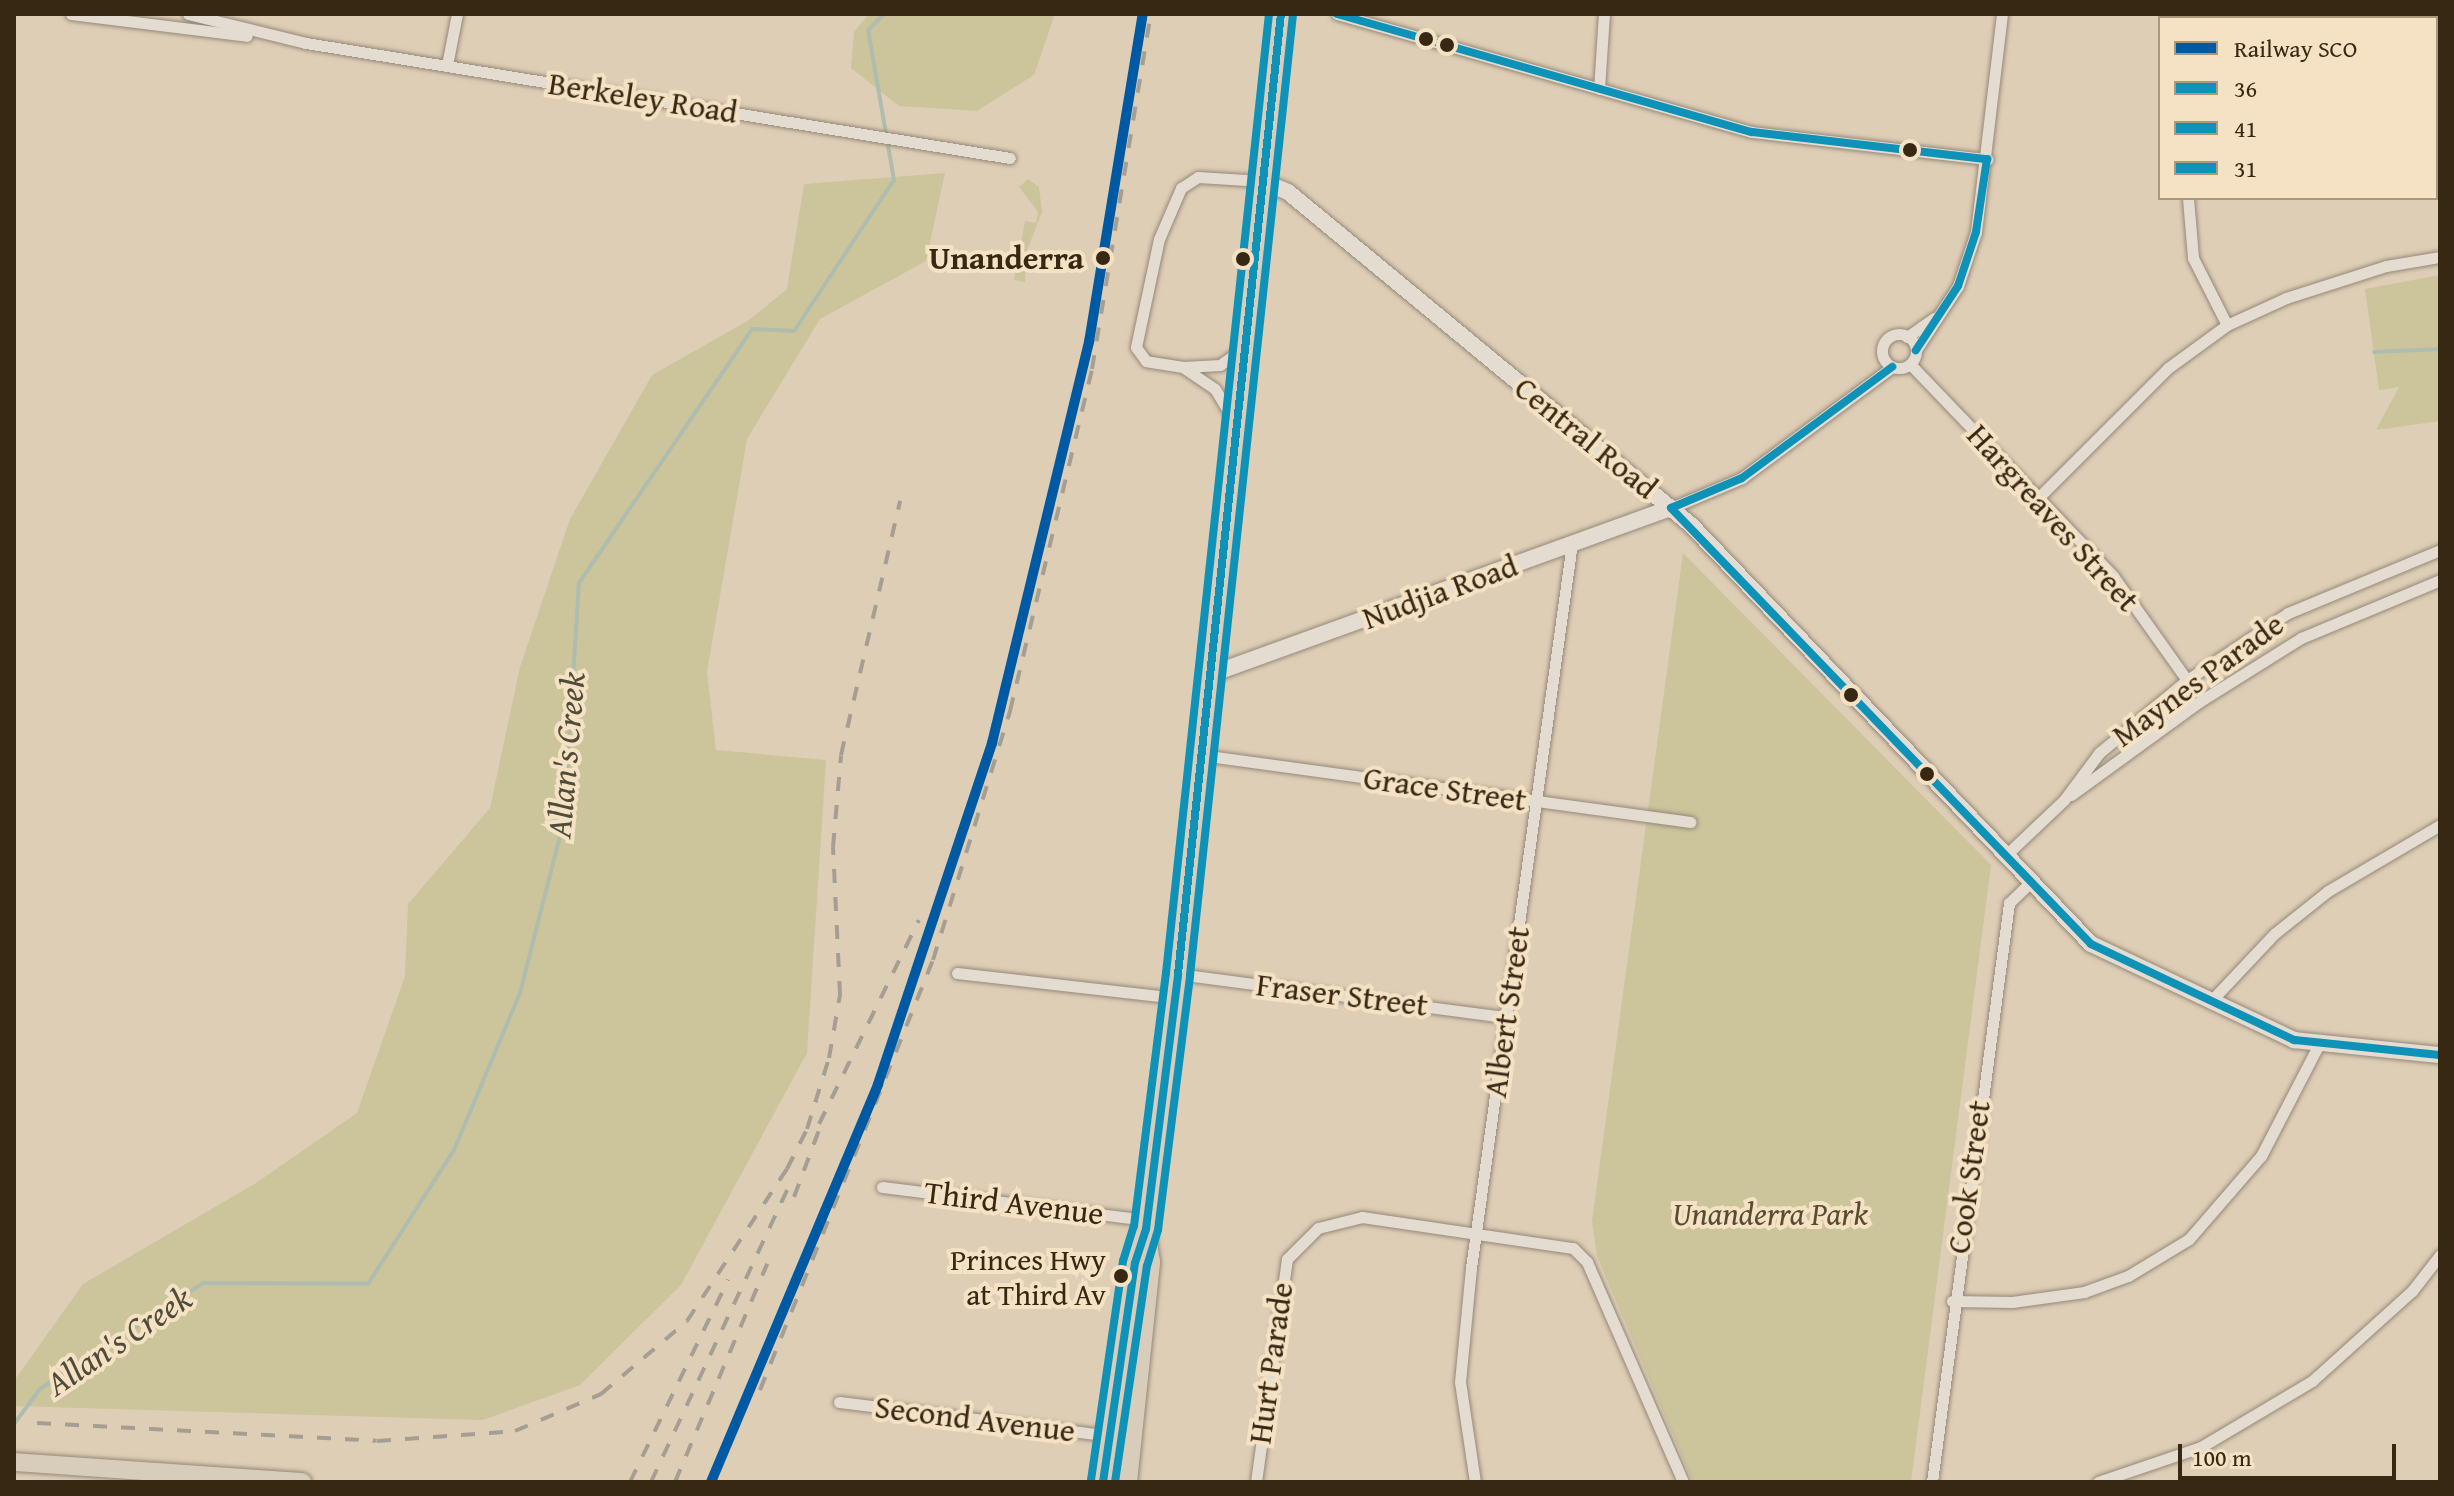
<!DOCTYPE html>
<html>
<head>
<meta charset="utf-8">
<style>
	body { margin:0 }
	#map { position:relative; width:2454px; height:1496px; overflow:hidden; background:#dfceb6; font-family:"Gentium Book Plus",serif }
	div>[style] { position:absolute }
	.green>* { inset:0; background:#ccc49b }
	.stream>* { height:4px; margin:-2px; padding:0 2px; transform-origin:2px; border-radius:2px; background:#afbdaf }
	.roads { filter:drop-shadow(0 0 2px #948979) drop-shadow(0 0 2px #948979) }
	.street>* { height:11px; margin:-5.5px; padding:0 5.5px; transform-origin:5.5px; border-radius:5.5px; background:#e4dcd0 }
	.street>.ring { margin:-5.5px; padding:0; box-sizing:content-box; background:none; border:11px solid #e4dcd0; border-radius:50% }
	.secondary>* { height:16px; margin:-8px; padding:0 8px; transform-origin:8px; border-radius:8px; background:#e4dcd0 }
	.primary>* { height:18px; margin:-9px; padding:0 9px; transform-origin:9px; border-radius:9px; background:#d8ccbb }
	.rail>* { height:4px; margin-top:-2px; transform-origin:0; background:repeating-linear-gradient(90deg,#a59e92 0 14px,transparent 0 28px) }
	.bus-1>* { height:8px; margin:-4px; padding:0 4px; transform-origin:4px; border-radius:4px; background:#0e92b8 }
	.bus-2>* { height:8px; margin:-4px; padding:0 4px; transform-origin:4px; border-radius:4px; background:#0e92b8 }
	.bus-3>* { height:8px; margin:-4px; padding:0 4px; transform-origin:4px; border-radius:4px; background:#0e92b8 }
	.rail-1>* { height:10px; margin:-5px; padding:0 5px; transform-origin:5px; border-radius:5px; background:#005aa3 }
	.dots>* { width:22px; height:22px; translate:-50% -50%; box-sizing:border-box; border:4px solid #f5e2c4; border-radius:50% }
	span { translate:-50% -50%; white-space:nowrap; text-align:center; line-height:1.15; -webkit-text-stroke:8px #f5e2c4; paint-order:stroke }
	.bus-label { font-size:30px; color:#372814 }
	.right { translate:-100% -50%; text-align:right }
	.street-label { font-size:32px; color:#372814 }
	.stop-label { font-size:32px; color:#372814; font-weight:700 }
	.park-label { font-size:32px; color:#584d30; font-style:italic }
	.water-label { font-size:34px; color:#504c3a; font-style:italic }
	.frame { position:absolute; inset:0; border:16px solid #372814; pointer-events:none }
	.legend { position:absolute; left:2158px; top:16px; width:280px; height:184px; box-sizing:border-box; background:#f5e2c4; border:2px solid #a9987e; margin:0; padding:10px 14px; list-style:none; font-size:24px; color:#372814 }
	.legend li { display:flex; align-items:center; gap:16px; height:40px }
	.legend b { width:40px; border:2px solid #a9987e }
	.scale { position:absolute; left:2178px; top:1444px; width:218px; height:36px; box-sizing:border-box; border:4px solid #372814; border-top:0; padding-left:10px; font-size:24px; line-height:28px; white-space:nowrap; color:#372814; -webkit-text-stroke:6px #f5e2c4; paint-order:stroke }
</style>
</head>
<body>
<div id="map">
	<div class="green">
		<i style="clip-path:polygon(869px 14px,1055px 14px,1034px 75px,977px 111px,899px 106px,851px 68px,854px 32px)"></i>
		<i style="clip-path:polygon(945px 173px,926px 261px,820px 319px,747px 439px,707px 672px,716px 750px,826px 760px,807px 1053px,681px 1285px,580px 1385px,483px 1420px,14px 1406px,14px 1381px,83px 1284px,256px 1183px,357px 1113px,405px 976px,408px 904px,490px 808px,520px 667px,570px 519px,652px 375px,749px 320px,787px 289px,804px 184px)"></i>
		<i style="clip-path:polygon(1028px 179px,1039px 187px,1042px 212px,1026px 253px,1025px 282px,1014px 280px,1025px 221px,1036px 223px,1038px 212px,1019px 187px)"></i>
		<i style="clip-path:polygon(2440px 275px,2440px 421px,2376px 430px,2399px 387px,2379px 390px,2365px 289px)"></i>
		<i style="clip-path:polygon(1683px 553px,1991px 865px,1911px 1482px,1693px 1482px,1597px 1256px,1592px 1221px)"></i>
	</div>
	<div class="stream">
		<i style="left:2374px;top:352px;width:66px;rotate:-2.6deg"></i>
		<i style="left:14px;top:1424px;width:44px;rotate:-53.4deg"></i>
		<i style="left:40px;top:1389px;width:194px;rotate:-33deg"></i>
		<i style="left:203px;top:1283px;width:165px;rotate:0.3deg"></i>
		<i style="left:368px;top:1284px;width:159px;rotate:-57.3deg"></i>
		<i style="left:454px;top:1150px;width:170px;rotate:-67.2deg"></i>
		<i style="left:520px;top:993px;width:179px;rotate:-75.7deg"></i>
		<i style="left:564px;top:820px;width:237px;rotate:-86.4deg"></i>
		<i style="left:579px;top:583px;width:307px;rotate:-55.7deg"></i>
		<i style="left:752px;top:329px;width:42px;rotate:2.7deg"></i>
		<i style="left:794px;top:331px;width:181px;rotate:-56.5deg"></i>
		<i style="left:894px;top:180px;width:152px;rotate:-99.8deg"></i>
		<i style="left:868px;top:30px;width:23px;rotate:-45deg"></i>
	</div>
	<div class="roads">
		<div class="street">
			<i style="left:71px;top:14px;width:177px;rotate:7.1deg"></i>
			<i style="left:188px;top:14px;width:122px;rotate:13.8deg"></i>
			<i style="left:306px;top:43px;width:713px;rotate:9.28deg"></i>
			<i style="left:1337px;top:14px;width:431px;rotate:15.9deg"></i>
			<i style="left:1752px;top:132px;width:237px;rotate:6.6deg"></i>
			<i style="left:2207px;top:18px;width:4px;rotate:-76deg"></i>
			<i style="left:2436px;top:46px;width:4px"></i>
			<i style="left:447px;top:65px;width:52px;rotate:-78.9deg"></i>
			<i style="left:1599px;top:89px;width:75px;rotate:-86.2deg"></i>
			<i style="left:2188px;top:198px;width:60px;rotate:85.2deg"></i>
			<i style="left:2193px;top:258px;width:75px;rotate:63.1deg"></i>
			<i class="ring" style="left:1882px;top:334px;width:23px;height:23px"></i>
			<i style="left:1907px;top:337px;width:33px;rotate:-35deg"></i>
			<i style="left:1244px;top:348px;width:29px;rotate:145deg"></i>
			<i style="left:1220px;top:365px;width:37px;rotate:177deg"></i>
			<i style="left:1183px;top:367px;width:37px;rotate:-171deg"></i>
			<i style="left:1146px;top:361px;width:17px;rotate:-126deg"></i>
			<i style="left:1136px;top:347px;width:110px;rotate:-78deg"></i>
			<i style="left:1159px;top:239px;width:56px;rotate:-66.7deg"></i>
			<i style="left:1181px;top:188px;width:20px;rotate:-33deg"></i>
			<i style="left:1198px;top:177px;width:64px;rotate:3.6deg"></i>
			<i style="left:1916px;top:350px;width:77px;rotate:-56.7deg"></i>
			<i style="left:1958px;top:286px;width:57px;rotate:-71.6deg"></i>
			<i style="left:1976px;top:232px;width:220px;rotate:-83.2deg"></i>
			<i style="left:1910px;top:364px;width:294px;rotate:46.2deg"></i>
			<i style="left:2113px;top:576px;width:128px;rotate:54.6deg"></i>
			<i style="left:1184px;top:368px;width:37px;rotate:34deg"></i>
			<i style="left:1215px;top:389px;width:41px;rotate:59deg"></i>
			<i style="left:2039px;top:497px;width:182px;rotate:-45deg"></i>
			<i style="left:2168px;top:368px;width:73px;rotate:-36.1deg"></i>
			<i style="left:2227px;top:325px;width:65px;rotate:-24.6deg"></i>
			<i style="left:2286px;top:298px;width:105px;rotate:-17.7deg"></i>
			<i style="left:2386px;top:266px;width:55px;rotate:-9.5deg"></i>
			<i style="left:1671px;top:508px;width:77px;rotate:-22.9deg"></i>
			<i style="left:1742px;top:478px;width:187px;rotate:-36.5deg"></i>
			<i style="left:1201px;top:755px;width:494px;rotate:7.8deg"></i>
			<i style="left:2071px;top:795px;width:158px;rotate:-36deg"></i>
			<i style="left:2199px;top:702px;width:120px;rotate:-32.1deg"></i>
			<i style="left:2301px;top:638px;width:151px;rotate:-22.6deg"></i>
			<i style="left:2005px;top:856px;width:81px;rotate:-43.5deg"></i>
			<i style="left:2064px;top:800px;width:59px;rotate:-53.3deg"></i>
			<i style="left:2099px;top:753px;width:114px;rotate:-39.7deg"></i>
			<i style="left:2187px;top:680px;width:121px;rotate:-33.6deg"></i>
			<i style="left:2288px;top:613px;width:165px;rotate:-22.5deg"></i>
			<i style="left:957px;top:973px;width:219px;rotate:6.5deg"></i>
			<i style="left:1178px;top:974px;width:331px;rotate:7.5deg"></i>
			<i style="left:2210px;top:1002px;width:93px;rotate:-46.7deg"></i>
			<i style="left:2274px;top:934px;width:69px;rotate:-38.5deg"></i>
			<i style="left:2328px;top:891px;width:130px;rotate:-30.5deg"></i>
			<i style="left:882px;top:1187px;width:267px;rotate:7.1deg"></i>
			<i style="left:1952px;top:1301px;width:60px;rotate:1deg"></i>
			<i style="left:2012px;top:1302px;width:73px;rotate:-7.9deg"></i>
			<i style="left:2084px;top:1292px;width:47px;rotate:-20deg"></i>
			<i style="left:2128px;top:1276px;width:71px;rotate:-31.2deg"></i>
			<i style="left:2189px;top:1239px;width:110px;rotate:-49.1deg"></i>
			<i style="left:2261px;top:1156px;width:124px;rotate:-62.6deg"></i>
			<i style="left:839px;top:1402px;width:275px;rotate:7.1deg"></i>
			<i style="left:1256px;top:1482px;width:225px;rotate:-82.1deg"></i>
			<i style="left:1287px;top:1259px;width:44px;rotate:-45deg"></i>
			<i style="left:1318px;top:1228px;width:45px;rotate:-14deg"></i>
			<i style="left:1362px;top:1217px;width:213px;rotate:8.4deg"></i>
			<i style="left:1573px;top:1248px;width:20px;rotate:45deg"></i>
			<i style="left:1587px;top:1262px;width:240px;rotate:66.4deg"></i>
			<i style="left:1475px;top:1482px;width:101px;rotate:-98.5deg"></i>
			<i style="left:1460px;top:1382px;width:115px;rotate:-84.5deg"></i>
			<i style="left:1471px;top:1268px;width:732px;rotate:-82.07deg"></i>
			<i style="left:1932px;top:1482px;width:584px;rotate:-82.42deg"></i>
			<i style="left:2009px;top:903px;width:30px;rotate:-44deg"></i>
			<i style="left:2098px;top:1482px;width:109px;rotate:-18.8deg"></i>
			<i style="left:2201px;top:1447px;width:129px;rotate:-30.7deg"></i>
			<i style="left:2312px;top:1381px;width:135px;rotate:-42deg"></i>
			<i style="left:2412px;top:1291px;width:46px;rotate:-52.1deg"></i>
		</div>
		<div class="secondary">
			<i style="left:1262px;top:181px;width:28px;rotate:23deg"></i>
			<i style="left:1288px;top:192px;width:523px;rotate:39.57deg"></i>
			<i style="left:1691px;top:525px;width:579px;rotate:46.33deg"></i>
			<i style="left:2091px;top:944px;width:225px;rotate:25.3deg"></i>
			<i style="left:2294px;top:1040px;width:147px;rotate:5.9deg"></i>
			<i style="left:1209px;top:675px;width:491px;rotate:-19.9deg"></i>
		</div>
		<div class="primary">
			<i style="left:14px;top:1462px;width:289px;rotate:4deg"></i>
			<i style="left:1103px;top:1482px;width:221px;rotate:-81.7deg"></i>
			<i style="left:1135px;top:1263px;width:36px;rotate:-72deg"></i>
			<i style="left:1146px;top:1229px;width:257px;rotate:-82.8deg"></i>
			<i style="left:1178px;top:974px;width:966px;rotate:-83.88deg"></i>
			<i style="left:1128px;top:1482px;width:221px;rotate:-84deg"></i>
			<i style="left:1151px;top:1262px;width:30px;rotate:-99deg"></i>
		</div>
	</div>
	<div class="rail">
		<i style="left:819px;top:1124px;width:227px;rotate:-63.9deg"></i>
		<i style="left:794px;top:1197px;width:80px;rotate:-69.5deg"></i>
		<i style="left:760px;top:1390px;width:463px;rotate:-68.1deg"></i>
		<i style="left:933px;top:960px;width:261px;rotate:-72.8deg"></i>
		<i style="left:1010px;top:711px;width:352px;rotate:-76.5deg"></i>
		<i style="left:1092px;top:369px;width:360px;rotate:-80.6deg"></i>
		<i style="left:37px;top:1423px;width:340px;rotate:3deg"></i>
		<i style="left:377px;top:1441px;width:138px;rotate:-4.1deg"></i>
		<i style="left:515px;top:1431px;width:94px;rotate:-23.3deg"></i>
		<i style="left:601px;top:1394px;width:113px;rotate:-40.3deg"></i>
		<i style="left:687px;top:1321px;width:182px;rotate:-56.7deg"></i>
		<i style="left:787px;top:1169px;width:45px;rotate:-63.4deg"></i>
		<i style="left:807px;top:1129px;width:74px;rotate:-72.8deg"></i>
		<i style="left:829px;top:1058px;width:64px;rotate:-80.1deg"></i>
		<i style="left:840px;top:995px;width:148px;rotate:-92.7deg"></i>
		<i style="left:833px;top:847px;width:92px;rotate:-85deg"></i>
		<i style="left:841px;top:755px;width:261px;rotate:-76.9deg"></i>
		<i style="left:630px;top:1482px;width:225px;rotate:-64.1deg"></i>
		<i style="left:651px;top:1482px;width:331px;rotate:-65deg"></i>
		<i style="left:675px;top:1482px;width:237px;rotate:-67.1deg"></i>
	</div>
	<div class="bus-1">
		<i style="left:1337px;top:14px;width:431px;rotate:15.9deg"></i>
		<i style="left:1752px;top:132px;width:237px;rotate:6.6deg"></i>
		<i style="left:1987px;top:159px;width:74px;rotate:98.6deg"></i>
		<i style="left:1976px;top:232px;width:57px;rotate:108.4deg"></i>
		<i style="left:1958px;top:286px;width:77px;rotate:123.3deg"></i>
		<i style="left:1671px;top:508px;width:605px;rotate:46.07deg"></i>
		<i style="left:2091px;top:944px;width:225px;rotate:25.3deg"></i>
		<i style="left:2294px;top:1040px;width:147px;rotate:5.9deg"></i>
		<i style="left:1671px;top:508px;width:77px;rotate:-22.9deg"></i>
		<i style="left:1742px;top:478px;width:187px;rotate:-36.5deg"></i>
		<i style="left:1103px;top:1482px;width:221px;rotate:-81.7deg"></i>
		<i style="left:1135px;top:1263px;width:36px;rotate:-72deg"></i>
		<i style="left:1146px;top:1229px;width:257px;rotate:-82.8deg"></i>
		<i style="left:1178px;top:974px;width:966px;rotate:-83.88deg"></i>
	</div>
	<div class="bus-2">
		<i style="left:1115px;top:1482px;width:218px;rotate:-81.6deg"></i>
		<i style="left:1147px;top:1266px;width:38px;rotate:-73deg"></i>
		<i style="left:1158px;top:1230px;width:257px;rotate:-82.8deg"></i>
		<i style="left:1190px;top:975px;width:966px;rotate:-83.88deg"></i>
	</div>
	<div class="bus-3">
		<i style="left:1091px;top:1480px;width:221px;rotate:-81.7deg"></i>
		<i style="left:1123px;top:1261px;width:37px;rotate:-73deg"></i>
		<i style="left:1134px;top:1226px;width:255px;rotate:-82.8deg"></i>
		<i style="left:1166px;top:973px;width:965px;rotate:-83.87deg"></i>
	</div>
	<div class="rail-1">
		<i style="left:711px;top:1482px;width:432px;rotate:-67.2deg"></i>
		<i style="left:878px;top:1084px;width:360px;rotate:-71.5deg"></i>
		<i style="left:992px;top:743px;width:413px;rotate:-76.4deg"></i>
		<i style="left:1089px;top:342px;width:332px;rotate:-80.7deg"></i>
	</div>
	<div class="dots">
		<i style="left:1426px;top:39px;background:#372814"></i>
		<i style="left:1447px;top:45px;background:#372814"></i>
		<i style="left:1910px;top:150px;background:#372814"></i>
		<i style="left:1103px;top:258px;background:#372814"></i>
		<i style="left:1243px;top:259px;background:#372814"></i>
		<i style="left:1851px;top:695px;background:#372814"></i>
		<i style="left:1927px;top:774px;background:#372814"></i>
		<i style="left:1121px;top:1276px;background:#372814"></i>
	</div>
	<div class="bus-label">
		<span class="right" style="left:1106px;top:1276px">Princes Hwy<br>at Third Av</span>
	</div>
	<div class="street-label">
		<span style="left:643px;top:98px;rotate:9deg">Berkeley Road</span>
		<span style="left:1586px;top:438px;rotate:39deg">Central Road</span>
		<span style="left:2053px;top:518px;rotate:48deg">Hargreaves Street</span>
		<span style="left:1440px;top:592px;rotate:-20deg">Nudjia Road</span>
		<span style="left:2198px;top:680px;rotate:-36deg">Maynes Parade</span>
		<span style="left:1445px;top:789px;rotate:8deg">Grace Street</span>
		<span style="left:1342px;top:995px;rotate:7deg">Fraser Street</span>
		<span style="left:1507px;top:1012px;rotate:-82deg">Albert Street</span>
		<span style="left:1969px;top:1177px;rotate:-82deg">Cook Street</span>
		<span style="left:1014px;top:1203px;rotate:7deg">Third Avenue</span>
		<span style="left:1271px;top:1363px;rotate:-82deg">Hurt Parade</span>
		<span style="left:975px;top:1419px;rotate:7deg">Second Avenue</span>
	</div>
	<div class="stop-label">
		<span class="right" style="left:1084px;top:258px">Unanderra</span>
	</div>
	<div class="park-label">
		<span style="left:1770px;top:1214px">Unanderra Park</span>
	</div>
	<div class="water-label">
		<span style="left:565px;top:755px;rotate:-85deg">Allan's Creek</span>
		<span style="left:118px;top:1340px;rotate:-34deg">Allan's Creek</span>
	</div>
	<div class="frame"></div>
	<ul class="legend">
	<li><b style="height:10px;background:#005aa3"></b>Railway SCO</li>
	<li><b style="height:10px;background:#0e92b8"></b>36</li>
	<li><b style="height:10px;background:#0e92b8"></b>41</li>
	<li><b style="height:10px;background:#0e92b8"></b>31</li>
	</ul>
	<div class="scale">100 m</div>
</div>
</body>
</html>
